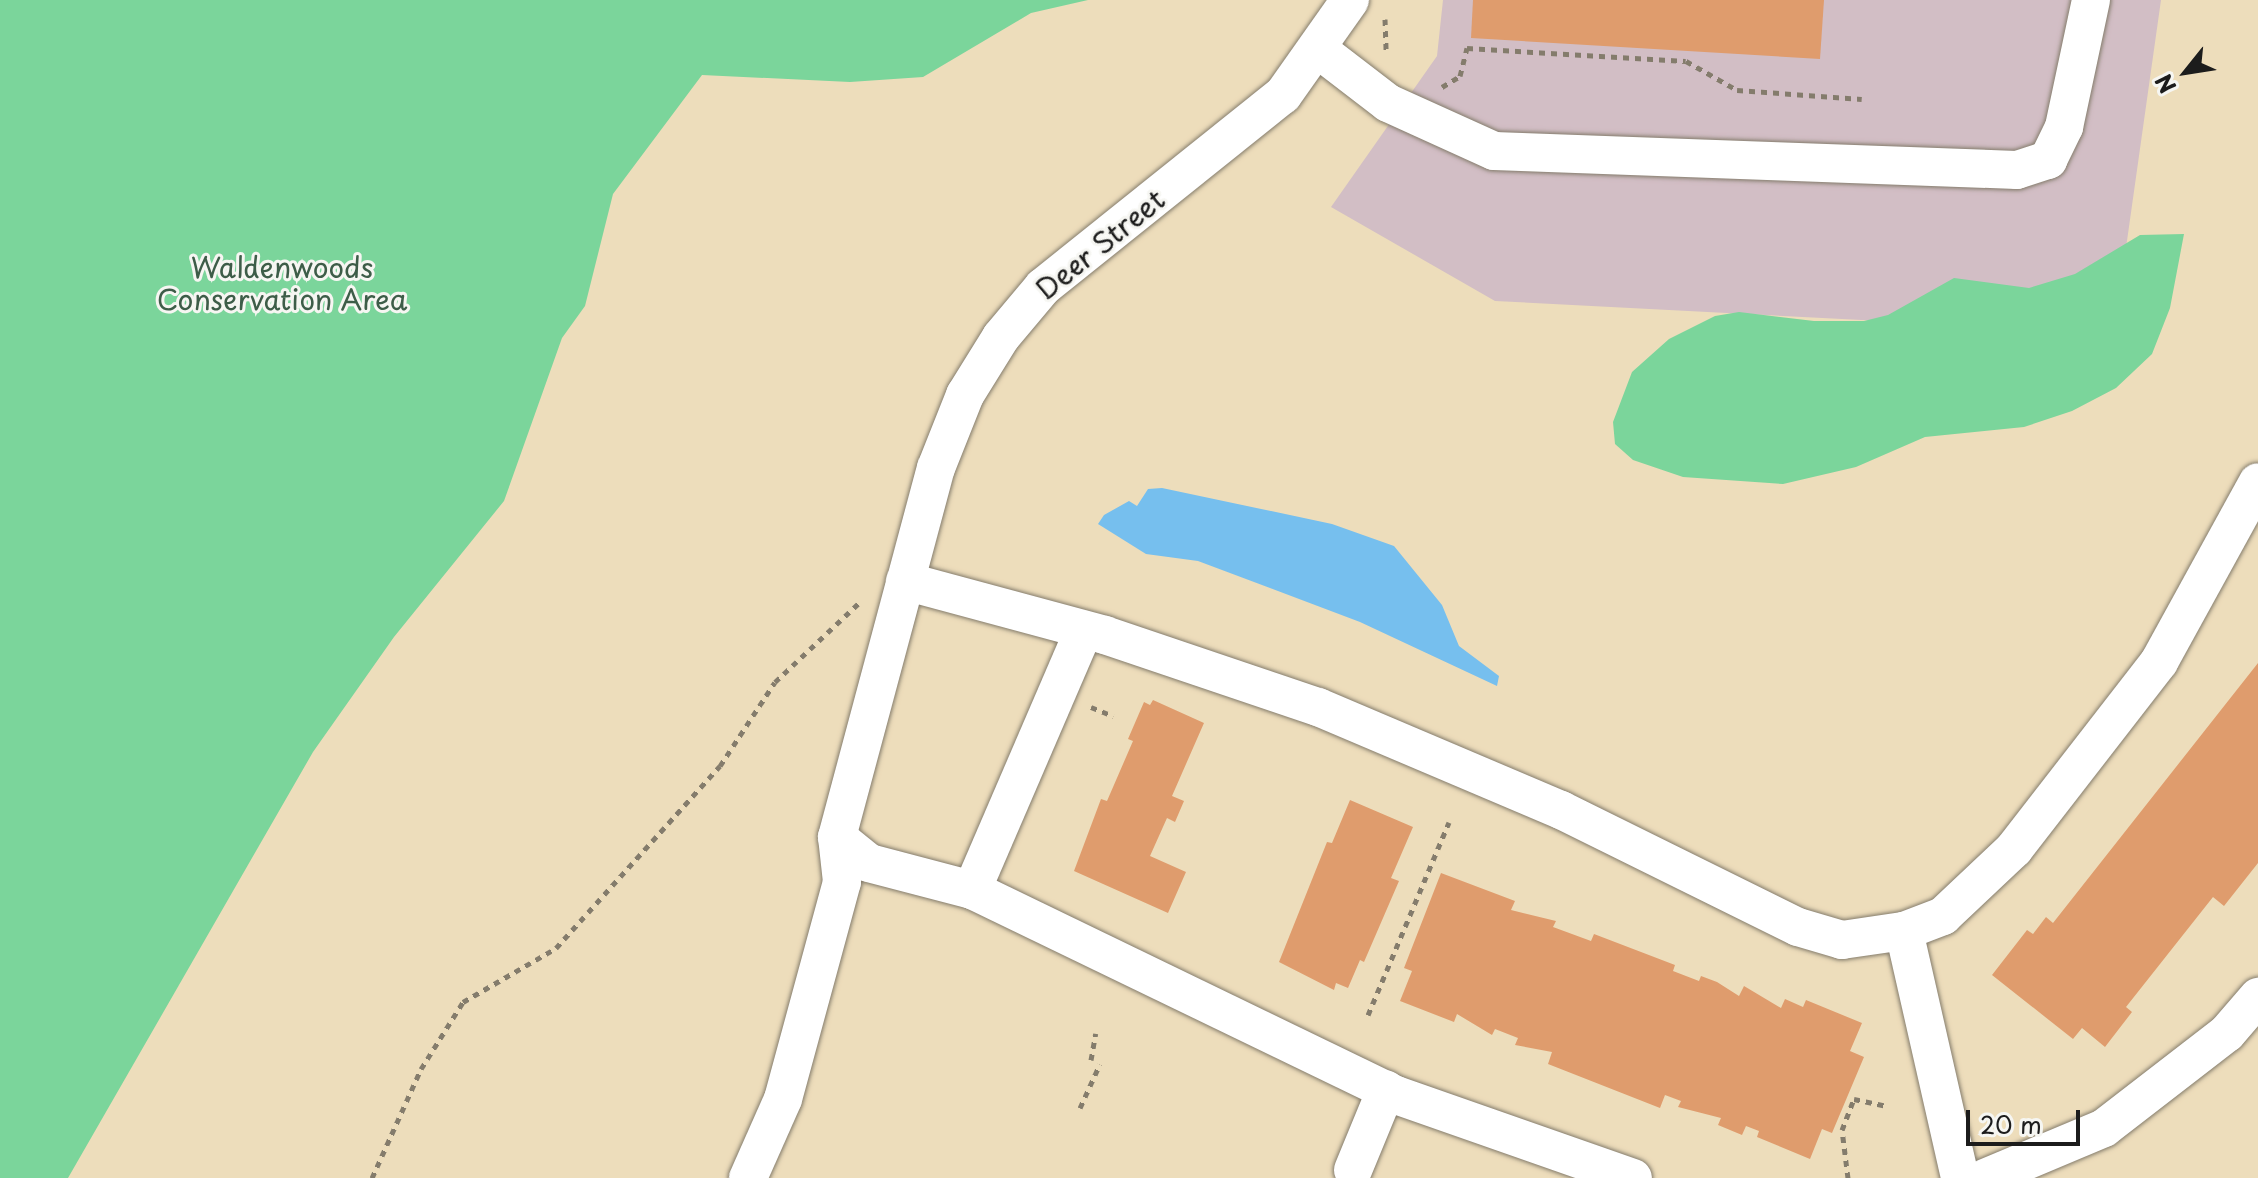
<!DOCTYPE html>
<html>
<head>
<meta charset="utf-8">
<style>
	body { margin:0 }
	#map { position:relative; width:2258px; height:1178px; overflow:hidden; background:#edddbb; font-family:"Playpen Sans",sans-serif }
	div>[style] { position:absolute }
	.industrial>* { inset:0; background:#d2bec5 }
	.green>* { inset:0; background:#7bd59b }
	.water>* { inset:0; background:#76bfee }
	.building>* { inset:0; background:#df9c6d }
	.path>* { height:5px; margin-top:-2.5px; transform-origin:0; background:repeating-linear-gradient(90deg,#847c6c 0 6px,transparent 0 12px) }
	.roads { filter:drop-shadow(0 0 2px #847c6c) drop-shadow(0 0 2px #847c6c) }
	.minor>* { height:38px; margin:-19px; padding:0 19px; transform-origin:19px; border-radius:19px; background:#fff }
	span { translate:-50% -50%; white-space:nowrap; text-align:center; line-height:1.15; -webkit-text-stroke:6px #f6f6f2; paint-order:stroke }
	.street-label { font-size:28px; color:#1c1c1c }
	.park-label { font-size:28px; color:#3d5d48 }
	.north { position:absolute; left:2146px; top:32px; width:80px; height:80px; -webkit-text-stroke:6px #f6f6f2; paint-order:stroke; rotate:240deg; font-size:22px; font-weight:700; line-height:32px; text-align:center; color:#1c1c1c }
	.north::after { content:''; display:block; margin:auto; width:28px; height:36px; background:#1c1c1c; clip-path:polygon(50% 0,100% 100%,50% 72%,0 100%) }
	.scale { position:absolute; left:1966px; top:1110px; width:114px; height:36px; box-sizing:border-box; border:4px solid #1c1c1c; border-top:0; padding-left:10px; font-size:24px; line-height:28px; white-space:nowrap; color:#1c1c1c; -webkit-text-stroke:6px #f6f6f2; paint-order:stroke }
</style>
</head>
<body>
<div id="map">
	<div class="industrial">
		<i style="clip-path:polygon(1443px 0,2161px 0,2114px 333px,1495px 301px,1331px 207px,1437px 56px)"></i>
	</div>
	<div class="green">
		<i style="clip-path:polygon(0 0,1088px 0,1031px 13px,923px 77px,850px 82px,702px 75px,613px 194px,585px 306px,562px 338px,504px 501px,394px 637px,313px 752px,68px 1178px,0 1178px)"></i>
		<i style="clip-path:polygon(2184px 234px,2170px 308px,2152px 354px,2116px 388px,2072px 411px,2024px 427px,1925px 437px,1856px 467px,1783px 484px,1683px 477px,1633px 460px,1615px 444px,1613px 422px,1632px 372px,1669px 339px,1715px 316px,1739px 312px,1814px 321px,1864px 321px,1888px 315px,1954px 278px,2029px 288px,2075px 274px,2140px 235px)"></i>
	</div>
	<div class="water">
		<i style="clip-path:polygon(1162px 488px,1332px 524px,1394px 546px,1442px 605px,1459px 646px,1499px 676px,1497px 686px,1360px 622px,1198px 561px,1146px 554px,1098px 524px,1104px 515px,1129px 501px,1137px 506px,1148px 489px)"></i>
	</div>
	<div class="building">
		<i style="clip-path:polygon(1473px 0,1824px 0,1820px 59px,1471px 38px)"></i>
		<i style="clip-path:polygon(2258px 663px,2258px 863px,2224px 906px,2213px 897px,2126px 1007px,2132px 1012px,2105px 1047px,2082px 1028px,2073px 1039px,1992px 975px,2027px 930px,2033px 934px,2046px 917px,2053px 923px)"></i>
		<i style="clip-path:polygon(1153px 700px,1204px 723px,1172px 796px,1184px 801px,1175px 822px,1167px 818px,1150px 856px,1186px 872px,1168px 913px,1074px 871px,1101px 799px,1107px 801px,1133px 741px,1128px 739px,1144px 702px,1150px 705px)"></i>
		<i style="clip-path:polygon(1350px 800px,1413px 827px,1391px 878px,1399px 881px,1364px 962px,1360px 960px,1348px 988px,1336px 983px,1334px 990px,1279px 962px,1327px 842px,1332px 843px)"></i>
		<i style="clip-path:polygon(1441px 873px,1515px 901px,1511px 910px,1556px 921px,1553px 927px,1591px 941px,1594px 934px,1675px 965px,1673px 971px,1699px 981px,1701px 976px,1717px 982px,1739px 996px,1744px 986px,1781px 1008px,1785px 999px,1803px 1007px,1806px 1000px,1862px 1023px,1850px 1051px,1864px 1057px,1832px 1133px,1822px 1129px,1810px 1159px,1757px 1137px,1759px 1131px,1746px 1126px,1742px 1135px,1718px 1125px,1721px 1118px,1678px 1107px,1681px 1101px,1665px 1095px,1660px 1108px,1548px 1064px,1552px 1052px,1515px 1045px,1518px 1038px,1495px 1029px,1492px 1035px,1457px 1014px,1454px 1022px,1400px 1001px,1412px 971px,1404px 968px)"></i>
	</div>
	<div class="path">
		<i style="left:1385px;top:19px;width:34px;rotate:88deg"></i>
		<i style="left:1442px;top:87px;width:21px;rotate:-31deg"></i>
		<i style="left:1460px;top:76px;width:29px;rotate:-76deg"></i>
		<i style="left:1467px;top:48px;width:219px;rotate:3.4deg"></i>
		<i style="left:1686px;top:61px;width:59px;rotate:29.6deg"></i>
		<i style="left:1737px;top:90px;width:125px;rotate:4.1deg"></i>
		<i style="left:1091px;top:707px;width:24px;rotate:22deg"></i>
		<i style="left:1368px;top:1015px;width:209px;rotate:-67.2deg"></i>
		<i style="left:1091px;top:1060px;width:27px;rotate:-80deg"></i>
		<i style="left:1080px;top:1108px;width:48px;rotate:-65.6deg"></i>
		<i style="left:372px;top:1178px;width:120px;rotate:-65.8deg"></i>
		<i style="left:421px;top:1069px;width:79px;rotate:-57.9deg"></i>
		<i style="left:463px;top:1002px;width:108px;rotate:-30.1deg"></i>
		<i style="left:556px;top:948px;width:245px;rotate:-48deg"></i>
		<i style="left:720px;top:766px;width:100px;rotate:-56.8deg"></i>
		<i style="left:775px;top:682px;width:118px;rotate:-43.3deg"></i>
		<i style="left:1848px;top:1178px;width:48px;rotate:-97.1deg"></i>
		<i style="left:1842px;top:1130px;width:33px;rotate:-69deg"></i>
		<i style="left:1854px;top:1099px;width:35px;rotate:12deg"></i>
	</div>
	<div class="roads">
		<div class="minor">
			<i style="left:1319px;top:50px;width:87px;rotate:37.5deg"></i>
			<i style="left:1388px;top:103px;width:116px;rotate:24.4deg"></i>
			<i style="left:1494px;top:151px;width:523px;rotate:2.08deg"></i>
			<i style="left:2017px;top:170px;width:33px;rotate:-18deg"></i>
			<i style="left:2048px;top:160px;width:37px;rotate:-64deg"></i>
			<i style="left:2064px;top:127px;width:130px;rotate:-78deg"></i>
			<i style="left:905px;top:581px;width:207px;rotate:15.1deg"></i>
			<i style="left:1105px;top:635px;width:225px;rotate:18.7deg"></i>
			<i style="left:1318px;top:707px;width:264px;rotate:23deg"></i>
			<i style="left:1561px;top:810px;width:264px;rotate:26.3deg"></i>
			<i style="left:1798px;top:927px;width:46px;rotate:16.5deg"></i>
			<i style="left:1842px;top:940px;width:63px;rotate:-8.3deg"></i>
			<i style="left:1904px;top:931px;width:42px;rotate:-21deg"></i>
			<i style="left:1943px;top:916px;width:98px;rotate:-43.3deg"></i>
			<i style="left:2014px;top:849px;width:237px;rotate:-52.2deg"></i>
			<i style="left:2159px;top:662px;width:205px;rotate:-61.2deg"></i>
			<i style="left:837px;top:837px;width:41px;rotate:39.1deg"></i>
			<i style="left:869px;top:863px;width:106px;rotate:14.7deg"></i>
			<i style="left:972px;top:890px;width:471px;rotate:25.8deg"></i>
			<i style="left:1396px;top:1095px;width:251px;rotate:19.3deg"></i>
			<i style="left:972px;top:890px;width:283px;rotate:-66.7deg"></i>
			<i style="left:1904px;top:931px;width:253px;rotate:77.2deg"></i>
			<i style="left:1353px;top:1170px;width:87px;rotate:-67.6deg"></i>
			<i style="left:748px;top:1178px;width:86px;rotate:-66.1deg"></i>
			<i style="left:783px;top:1099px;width:225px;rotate:-74.8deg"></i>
			<i style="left:842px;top:882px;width:45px;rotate:-96.3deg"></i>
			<i style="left:837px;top:837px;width:382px;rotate:-75deg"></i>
			<i style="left:936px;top:468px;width:79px;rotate:-68.3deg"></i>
			<i style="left:965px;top:395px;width:68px;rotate:-58.2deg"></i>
			<i style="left:1001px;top:337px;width:65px;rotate:-50deg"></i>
			<i style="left:1043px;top:287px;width:307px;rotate:-38.7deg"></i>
			<i style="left:1283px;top:95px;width:116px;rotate:-54.8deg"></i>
			<i style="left:1985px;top:1178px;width:129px;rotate:-22.8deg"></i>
			<i style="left:2104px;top:1128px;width:155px;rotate:-37.7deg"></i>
			<i style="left:2227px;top:1033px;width:48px;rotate:-49.3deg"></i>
		</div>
	</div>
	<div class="street-label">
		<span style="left:1100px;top:244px;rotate:-39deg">Deer Street</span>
	</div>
	<div class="park-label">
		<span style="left:282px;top:283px">Waldenwoods<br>Conservation Area</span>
	</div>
	<div class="north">N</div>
	<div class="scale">20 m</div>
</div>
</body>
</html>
